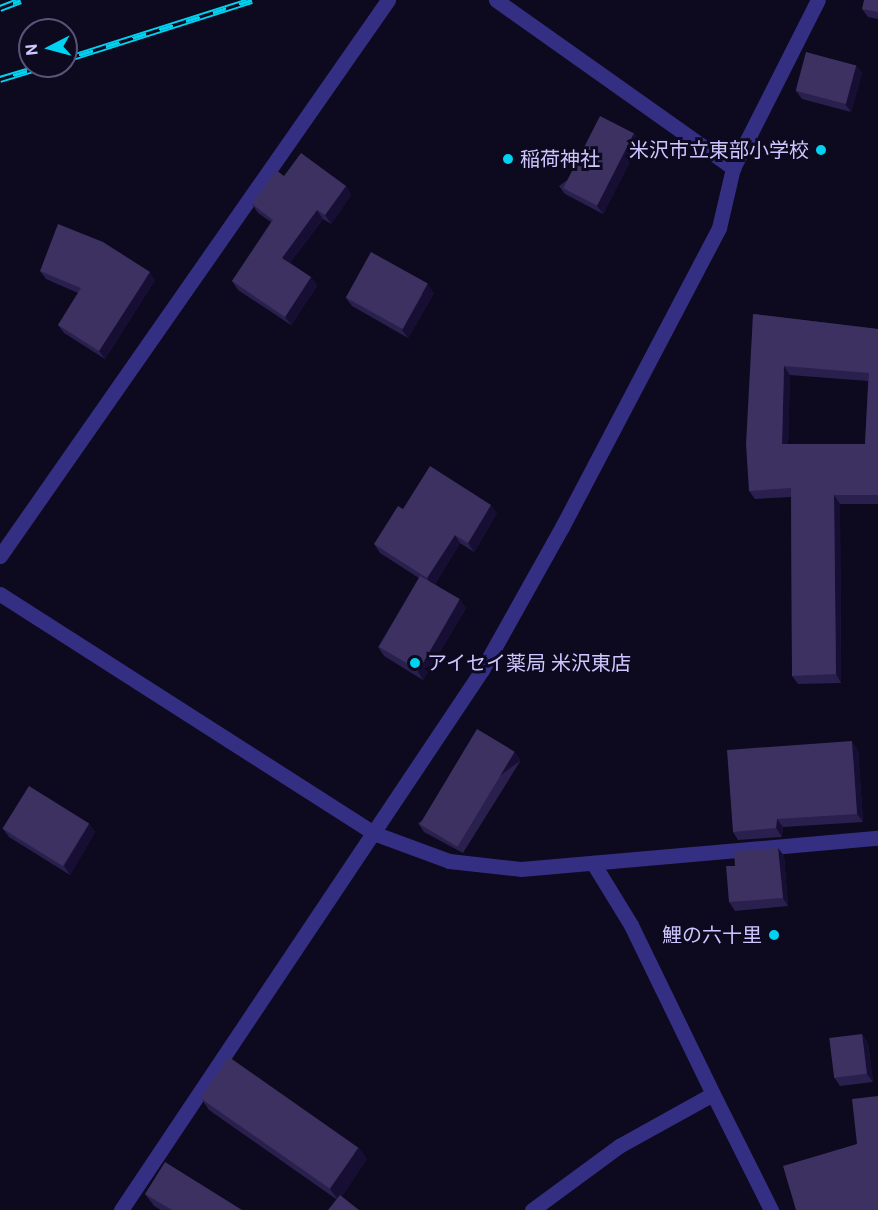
<!DOCTYPE html>
<html>
<head>
<meta charset="utf-8">
<style>
	body { margin:0 }
	#map { position:relative; width:878px; height:1210px; overflow:hidden; background:#0d091e; font-family:Roboto,"Noto Sans JP",sans-serif }
	div>[style] { position:absolute }
	.minor>* { height:15px; margin:-7.5px; padding:0 7.5px; transform-origin:7.5px; border-radius:7.5px; background:#342f82 }
	.rail>* { height:7px; margin-top:-3.5px; transform-origin:0; background:repeating-linear-gradient(90deg,#0d091e 0 14px,#00d3f1 0 28px); box-sizing:border-box; border-block:2px solid #00d3f1 }
	.wall>* { inset:0; background:#2a204e }
	.shaded-wall>* { inset:0; background:#170f33; transform-origin:0 0 }
	.building>* { inset:0; background:#3c3161; transform-origin:0 0 }
	.dots>* { width:16px; height:16px; translate:-50% -50%; box-sizing:border-box; border:3px solid #0d091e; border-radius:50% }
	span { translate:-50% -50%; white-space:nowrap; text-align:center; line-height:1.15; -webkit-text-stroke:6px #0d091e; paint-order:stroke }
	.poi-label { font-size:20px; color:#cec6ff }
	.right { translate:-100% -50%; text-align:right }
	.left { translate:0 -50%; text-align:left }
	.north { position:absolute; left:18px; top:18px; width:60px; height:60px; box-sizing:border-box; background:#0d091e; border:2px solid #5a5578; border-radius:50%; rotate:264deg; font-size:16px; font-weight:700; line-height:24px; text-align:center; color:#cec6ff }
	.north::after { content:''; display:block; margin:auto; width:21px; height:27px; background:#00d3f1; clip-path:polygon(50% 0,100% 100%,50% 72%,0 100%) }
</style>
</head>
<body>
<div id="map">
	<div class="minor">
		<i style="left:496px;top:0;width:291px;rotate:35.3deg"></i>
		<i style="left:0;top:556px;width:678px;rotate:-55.09deg"></i>
		<i style="left:0;top:594px;width:446px;rotate:32.6deg"></i>
		<i style="left:376px;top:834px;width:78px;rotate:20.3deg"></i>
		<i style="left:449px;top:861px;width:72px;rotate:6.3deg"></i>
		<i style="left:521px;top:869px;width:358px;rotate:-5deg"></i>
		<i style="left:713px;top:1094px;width:130px;rotate:63.4deg"></i>
		<i style="left:121px;top:1210px;width:650px;rotate:-56.24deg"></i>
		<i style="left:482px;top:670px;width:164px;rotate:-60.8deg"></i>
		<i style="left:562px;top:527px;width:338px;rotate:-62.3deg"></i>
		<i style="left:719px;top:228px;width:62px;rotate:-76.9deg"></i>
		<i style="left:733px;top:168px;width:188px;rotate:-63.2deg"></i>
		<i style="left:532px;top:1210px;width:108px;rotate:-36.3deg"></i>
		<i style="left:619px;top:1146px;width:107px;rotate:-29deg"></i>
		<i style="left:713px;top:1094px;width:188px;rotate:-115.9deg"></i>
		<i style="left:631px;top:925px;width:73px;rotate:-121.5deg"></i>
	</div>
	<div class="rail">
		<i style="left:0;top:8px;width:22px;rotate:-21deg"></i>
		<i style="left:66px;top:59px;width:195px;rotate:-17.6deg"></i>
		<i style="left:0;top:79px;width:45px;rotate:-16.8deg"></i>
	</div>
	<div class="wall">
		<i style="clip-path:polygon(878px 0,878px 19px,868px 17px,862px 9px)"></i>
		<i style="clip-path:polygon(856px 65px,862px 73px,851px 112px,802px 99px,796px 91px)"></i>
		<i style="clip-path:polygon(634px 133px,640px 142px,603px 214px,565px 194px,559px 186px)"></i>
		<i style="clip-path:polygon(284px 176px,346px 186px,351px 195px,331px 224px,323px 219px,290px 263px,311px 277px,317px 286px,291px 325px,238px 290px,232px 281px,271px 222px,258px 213px,252px 204px)"></i>
		<i style="clip-path:polygon(40px 271px,155px 280px,105px 359px,64px 333px,58px 325px,78px 293px,46px 279px)"></i>
		<i style="clip-path:polygon(434px 293px,408px 338px,352px 306px,346px 298px)"></i>
		<i style="clip-path:polygon(evenodd,753px 314px,878px 329px,878px 504px,840px 504px,841px 683px,798px 684px,792px 676px,791px 497px,755px 499px,749px 491px,753px 314px,790px 375px,868px 381px,865px 444px,788px 444px,790px 375px)"></i>
		<i style="clip-path:polygon(403px 509px,497px 513px,474px 552px,460px 543px,435px 584px,466px 608px,423px 680px,384px 656px,378px 647px,419px 578px,380px 553px,374px 544px)"></i>
		<i style="clip-path:polygon(858px 750px,863px 822px,783px 827px,782px 837px,738px 840px,733px 832px)"></i>
		<i style="clip-path:polygon(521px 760px,463px 853px,424px 832px,418px 823px)"></i>
		<i style="clip-path:polygon(89px 824px,95px 832px,70px 875px,9px 837px,3px 829px)"></i>
		<i style="clip-path:polygon(778px 848px,784px 856px,788px 906px,735px 911px,729px 902px,735px 866px)"></i>
		<i style="clip-path:polygon(862px 1034px,868px 1043px,873px 1082px,840px 1086px,834px 1077px)"></i>
		<i style="clip-path:polygon(201px 1098px,367px 1159px,342px 1196px,336px 1199px,209px 1110px)"></i>
		<i style="clip-path:polygon(145px 1194px,242px 1210px,161px 1210px,154px 1206px)"></i>
	</div>
	<div class="shaded-wall">
		<i style="clip-path:polygon(856px 65px,862px 73px,851px 112px,845px 104px)"></i>
		<i style="clip-path:polygon(634px 133px,640px 142px,603px 214px,597px 206px)"></i>
		<i style="clip-path:polygon(346px 186px,351px 195px,331px 224px,325px 215px)"></i>
		<i style="clip-path:polygon(317px 210px,323px 219px,288px 266px,282px 258px)"></i>
		<i style="clip-path:polygon(150px 272px,155px 280px,105px 359px,99px 351px)"></i>
		<i style="clip-path:polygon(311px 277px,317px 286px,291px 325px,285px 317px)"></i>
		<i style="clip-path:polygon(428px 284px,434px 293px,408px 338px,402px 330px)"></i>
		<i style="clip-path:polygon(784px 366px,790px 375px,788px 452px,782px 444px)"></i>
		<i style="clip-path:polygon(834px 495px,840px 504px,841px 683px,836px 674px)"></i>
		<i style="clip-path:polygon(491px 505px,497px 513px,474px 552px,468px 543px)"></i>
		<i style="clip-path:polygon(455px 535px,460px 543px,433px 587px,427px 578px)"></i>
		<i style="clip-path:polygon(460px 599px,466px 608px,423px 680px,418px 672px)"></i>
		<i style="clip-path:polygon(852px 741px,858px 750px,863px 822px,857px 814px)"></i>
		<i style="left:515px;top:752px;width:10px;height:109px;rotate:53deg"></i>
		<i style="clip-path:polygon(777px 819px,783px 827px,782px 837px,776px 828px)"></i>
		<i style="clip-path:polygon(89px 824px,95px 832px,70px 875px,64px 866px)"></i>
		<i style="clip-path:polygon(778px 848px,784px 856px,788px 906px,783px 898px)"></i>
		<i style="clip-path:polygon(862px 1034px,868px 1043px,873px 1082px,867px 1074px)"></i>
		<i style="clip-path:polygon(359px 1147px,367px 1159px,339px 1201px,330px 1189px)"></i>
	</div>
	<div class="building">
		<i style="clip-path:polygon(864px 0,878px 0,878px 12px,862px 9px)"></i>
		<i style="left:806px;top:52px;width:52px;height:40px;rotate:15deg"></i>
		<i style="left:600px;top:116px;width:38px;height:81px;rotate:27deg"></i>
		<i style="clip-path:polygon(301px 153px,346px 186px,325px 215px,317px 210px,282px 258px,311px 277px,285px 317px,232px 281px,273px 220px,252px 204px,276px 170px,284px 176px)"></i>
		<i style="clip-path:polygon(58px 224px,103px 242px,150px 272px,99px 351px,58px 325px,81px 288px,40px 271px)"></i>
		<i style="left:371px;top:252px;width:65px;height:52px;rotate:29deg"></i>
		<i style="clip-path:polygon(evenodd,753px 314px,878px 329px,878px 495px,834px 495px,836px 674px,792px 676px,791px 488px,749px 491px,746px 444px,753px 314px,784px 366px,869px 373px,865px 444px,782px 444px,784px 366px)"></i>
		<i style="clip-path:polygon(430px 466px,491px 505px,468px 543px,455px 535px,427px 578px,374px 544px,398px 506px,403px 509px)"></i>
		<i style="left:420px;top:576px;width:46px;height:82px;rotate:30deg"></i>
		<i style="left:477px;top:729px;width:44px;height:111px;rotate:31deg"></i>
		<i style="clip-path:polygon(852px 741px,857px 814px,777px 819px,776px 828px,733px 832px,727px 750px)"></i>
		<i style="left:29px;top:786px;width:71px;height:50px;rotate:32deg"></i>
		<i style="clip-path:polygon(778px 848px,783px 898px,729px 902px,726px 866px,735px 866px,734px 851px)"></i>
		<i style="left:862px;top:1034px;width:40px;height:33px;rotate:83deg"></i>
		<i style="left:229px;top:1057px;width:158px;height:50px;rotate:35deg"></i>
		<i style="clip-path:polygon(878px 1096px,878px 1210px,796px 1210px,783px 1166px,857px 1144px,852px 1099px)"></i>
		<i style="clip-path:polygon(165px 1162px,242px 1210px,172px 1210px,145px 1194px)"></i>
		<i style="clip-path:polygon(340px 1195px,359px 1210px,328px 1210px)"></i>
	</div>
	<div class="dots">
		<i style="left:821px;top:150px;background:#00d3f1"></i>
		<i style="left:508px;top:159px;background:#00d3f1"></i>
		<i style="left:415px;top:663px;background:#00d3f1"></i>
		<i style="left:774px;top:935px;background:#00d3f1"></i>
	</div>
	<div class="poi-label">
		<span class="right" style="left:809px;top:150px">米沢市立東部小学校</span>
		<span class="left" style="left:520px;top:159px">稲荷神社</span>
		<span class="left" style="left:427px;top:663px">アイセイ薬局 米沢東店</span>
		<span class="right" style="left:762px;top:935px">鯉の六十里</span>
	</div>
	<div class="north">N</div>
</div>
</body>
</html>
